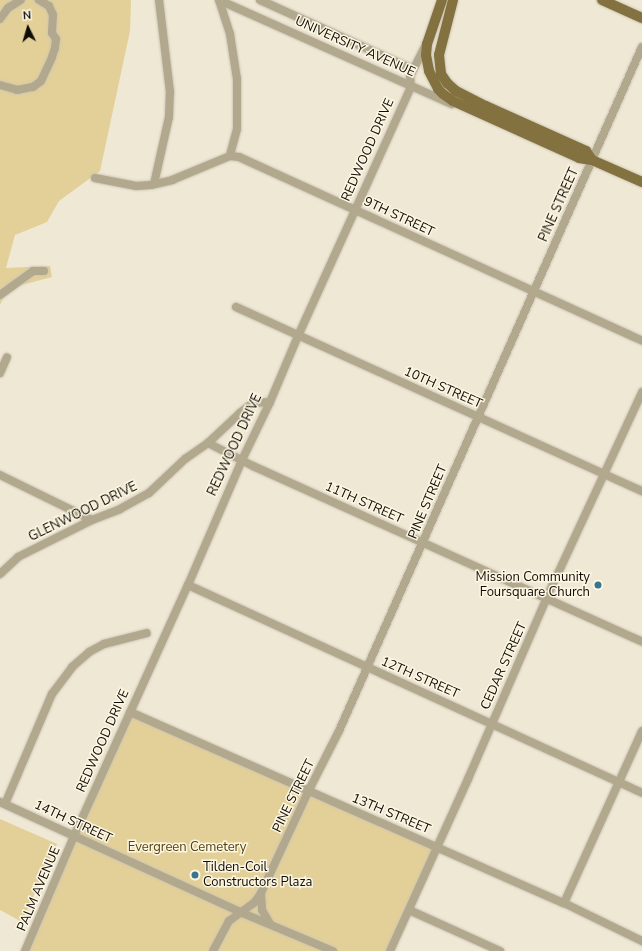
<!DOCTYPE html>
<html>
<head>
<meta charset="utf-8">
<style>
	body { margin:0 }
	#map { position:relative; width:642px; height:951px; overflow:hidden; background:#efe8d5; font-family:"Nunito Sans",sans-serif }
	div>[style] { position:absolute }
	.green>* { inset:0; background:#e3d098 }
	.roads { filter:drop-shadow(0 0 1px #cbc5b4) drop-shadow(0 0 1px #cbc5b4) }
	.minor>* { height:8px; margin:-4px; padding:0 4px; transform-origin:4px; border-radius:4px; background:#b2a88e }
	.major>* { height:10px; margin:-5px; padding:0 5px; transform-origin:5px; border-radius:5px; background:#83723f }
	.dots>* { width:11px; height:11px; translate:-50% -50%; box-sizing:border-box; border:2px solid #fdf6e2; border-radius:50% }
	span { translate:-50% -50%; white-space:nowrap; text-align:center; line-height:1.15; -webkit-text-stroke:3px #fdf6e2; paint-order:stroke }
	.street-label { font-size:13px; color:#0e0c06 }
	.poi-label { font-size:13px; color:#0e0c06 }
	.right { translate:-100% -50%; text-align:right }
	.left { translate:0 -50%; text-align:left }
	.park-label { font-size:13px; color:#534311 }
	.north { position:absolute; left:8px; top:8px; width:40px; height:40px; -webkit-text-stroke:3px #fdf6e2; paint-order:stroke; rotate:355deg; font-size:11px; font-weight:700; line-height:16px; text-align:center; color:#0e0c06 }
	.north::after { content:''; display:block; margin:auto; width:14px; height:18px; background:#0e0c06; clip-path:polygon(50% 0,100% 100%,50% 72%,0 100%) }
</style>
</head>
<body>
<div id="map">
	<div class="green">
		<i style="clip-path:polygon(0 0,131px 0,130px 31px,100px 171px,59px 201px,47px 222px,15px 235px,6px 268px,50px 266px,52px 277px,14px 287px,4px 296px,0 305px)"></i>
		<i style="clip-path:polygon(132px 708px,436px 846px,397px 931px,386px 951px,29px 951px)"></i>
		<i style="clip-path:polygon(0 819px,57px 844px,22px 922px,0 910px)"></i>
	</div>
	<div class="roads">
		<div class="minor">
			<i style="left:219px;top:0;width:255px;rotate:24.1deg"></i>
			<i style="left:219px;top:0;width:36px;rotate:72deg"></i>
			<i style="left:230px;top:34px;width:46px;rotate:81.2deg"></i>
			<i style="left:237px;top:79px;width:50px;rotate:90deg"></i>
			<i style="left:237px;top:129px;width:28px;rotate:105deg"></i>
			<i style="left:260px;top:0;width:167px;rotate:24.4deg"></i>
			<i style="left:0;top:19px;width:14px;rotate:-54deg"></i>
			<i style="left:8px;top:8px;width:15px;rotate:-32deg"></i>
			<i style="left:0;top:85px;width:18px;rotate:16deg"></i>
			<i style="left:17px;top:90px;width:16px;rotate:-11deg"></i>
			<i style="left:33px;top:87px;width:10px;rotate:-37deg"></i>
			<i style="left:41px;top:81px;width:26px;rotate:-65deg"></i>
			<i style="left:52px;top:57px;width:9px;rotate:-72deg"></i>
			<i style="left:55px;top:48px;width:9px;rotate:-84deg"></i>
			<i style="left:56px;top:39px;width:7px;rotate:-124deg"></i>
			<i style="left:52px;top:33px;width:18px;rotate:-87deg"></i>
			<i style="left:53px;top:15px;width:10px;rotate:-114deg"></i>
			<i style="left:49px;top:6px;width:12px;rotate:-149deg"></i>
			<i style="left:95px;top:178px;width:42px;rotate:11deg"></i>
			<i style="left:136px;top:186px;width:15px;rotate:-4deg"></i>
			<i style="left:151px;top:185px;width:22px;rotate:-13deg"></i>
			<i style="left:172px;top:180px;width:63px;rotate:-22.5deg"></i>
			<i style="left:230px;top:156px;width:9px;rotate:6deg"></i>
			<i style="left:239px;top:157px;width:443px;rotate:24.5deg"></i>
			<i style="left:154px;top:184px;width:69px;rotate:-77.4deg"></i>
			<i style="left:169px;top:117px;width:25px;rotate:-88deg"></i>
			<i style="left:170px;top:92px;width:93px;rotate:-96.8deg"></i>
			<i style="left:0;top:295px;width:41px;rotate:-36deg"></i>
			<i style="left:33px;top:271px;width:11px"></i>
			<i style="left:236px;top:307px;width:446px;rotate:24.4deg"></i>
			<i style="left:0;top:373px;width:17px;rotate:-66deg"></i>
			<i style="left:208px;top:443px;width:51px;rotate:27.1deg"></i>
			<i style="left:253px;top:466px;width:427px;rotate:24.3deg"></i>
			<i style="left:0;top:475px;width:102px;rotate:26.1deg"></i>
			<i style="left:0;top:574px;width:25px;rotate:-43deg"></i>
			<i style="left:18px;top:557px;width:83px;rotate:-26.6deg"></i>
			<i style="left:92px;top:520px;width:30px;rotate:-21deg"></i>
			<i style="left:120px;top:509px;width:33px;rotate:-29deg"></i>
			<i style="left:149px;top:493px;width:50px;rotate:-43.4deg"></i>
			<i style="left:185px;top:459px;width:28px;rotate:-35deg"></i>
			<i style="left:208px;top:443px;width:44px;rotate:-43.2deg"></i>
			<i style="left:240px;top:413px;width:16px;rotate:-38deg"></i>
			<i style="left:253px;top:403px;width:17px;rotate:-3deg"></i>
			<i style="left:188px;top:585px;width:499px;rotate:24.6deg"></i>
			<i style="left:130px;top:712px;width:474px;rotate:23.8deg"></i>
			<i style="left:564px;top:903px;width:87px;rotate:26deg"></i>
			<i style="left:0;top:802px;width:264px;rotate:24.6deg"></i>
			<i style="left:240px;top:912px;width:101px;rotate:22.8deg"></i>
			<i style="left:5px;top:804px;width:120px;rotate:-66.9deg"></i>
			<i style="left:52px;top:694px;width:34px;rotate:-53deg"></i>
			<i style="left:72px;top:667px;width:23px;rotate:-41deg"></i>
			<i style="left:89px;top:652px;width:17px;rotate:-28deg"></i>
			<i style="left:104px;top:644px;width:44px;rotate:-14.3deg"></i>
			<i style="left:261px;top:894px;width:16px;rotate:86deg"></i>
			<i style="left:262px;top:910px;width:16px;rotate:60deg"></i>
			<i style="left:564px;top:903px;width:189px;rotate:-65.6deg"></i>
			<i style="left:409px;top:910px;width:100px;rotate:24.3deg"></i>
			<i style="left:25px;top:951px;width:125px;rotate:-66.9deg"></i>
			<i style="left:74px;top:836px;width:276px;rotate:-65.6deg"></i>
			<i style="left:188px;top:585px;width:136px;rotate:-66.6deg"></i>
			<i style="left:242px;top:460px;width:64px;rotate:-64.2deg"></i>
			<i style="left:270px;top:402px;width:72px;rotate:-67deg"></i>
			<i style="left:298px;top:336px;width:273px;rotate:-65.6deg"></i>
			<i style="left:411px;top:87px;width:11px;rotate:-95deg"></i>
			<i style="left:410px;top:76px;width:36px;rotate:-63deg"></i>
			<i style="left:213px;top:951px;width:34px;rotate:-62deg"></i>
			<i style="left:229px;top:921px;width:31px;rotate:-36deg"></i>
			<i style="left:254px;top:903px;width:12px;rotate:-55deg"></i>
			<i style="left:261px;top:893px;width:111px;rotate:-65deg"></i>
			<i style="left:308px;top:792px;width:68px;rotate:-63.1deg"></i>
			<i style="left:339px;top:731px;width:748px;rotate:-66.11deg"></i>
			<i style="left:390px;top:951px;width:189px;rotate:-65.6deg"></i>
			<i style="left:468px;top:779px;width:198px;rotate:-66.5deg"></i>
			<i style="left:547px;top:597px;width:226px;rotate:-65.1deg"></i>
		</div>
		<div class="major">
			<i style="left:442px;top:0;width:46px;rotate:108.8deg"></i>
			<i style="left:427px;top:44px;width:11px;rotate:95deg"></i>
			<i style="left:426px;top:55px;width:16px;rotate:79deg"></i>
			<i style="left:429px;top:71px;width:20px;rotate:63deg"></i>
			<i style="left:438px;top:89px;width:7px;rotate:45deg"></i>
			<i style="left:443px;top:94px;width:12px;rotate:35deg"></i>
			<i style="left:453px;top:101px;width:138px;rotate:24.3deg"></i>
			<i style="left:579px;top:158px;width:13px;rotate:9deg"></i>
			<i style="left:592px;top:160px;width:55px;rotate:23.7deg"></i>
			<i style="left:453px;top:0;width:57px;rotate:104.3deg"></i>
			<i style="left:439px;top:55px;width:19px;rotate:84deg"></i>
			<i style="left:441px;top:74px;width:11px;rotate:56deg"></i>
			<i style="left:447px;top:83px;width:12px;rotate:42deg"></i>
			<i style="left:456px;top:91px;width:34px;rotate:27deg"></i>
			<i style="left:486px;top:106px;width:110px;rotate:24.2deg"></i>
			<i style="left:586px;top:151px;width:11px;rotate:56deg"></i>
			<i style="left:602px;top:0;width:44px;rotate:24.2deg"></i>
		</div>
	</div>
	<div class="dots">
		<i style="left:598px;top:585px;background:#3b748e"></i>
		<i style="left:195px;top:875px;background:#3b748e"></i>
	</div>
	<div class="street-label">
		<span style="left:355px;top:47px;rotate:24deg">UNIVERSITY AVENUE</span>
		<span style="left:368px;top:150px;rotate:-66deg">REDWOOD DRIVE</span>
		<span style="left:559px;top:205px;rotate:-66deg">PINE STREET</span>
		<span style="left:399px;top:217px;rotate:25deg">9TH STREET</span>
		<span style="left:443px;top:388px;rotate:24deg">10TH STREET</span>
		<span style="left:235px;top:445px;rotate:-65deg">REDWOOD DRIVE</span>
		<span style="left:428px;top:502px;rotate:-67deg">PINE STREET</span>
		<span style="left:364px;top:503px;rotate:24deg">11TH STREET</span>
		<span style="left:83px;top:512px;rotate:-26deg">GLENWOOD DRIVE</span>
		<span style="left:504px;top:666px;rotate:-66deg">CEDAR STREET</span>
		<span style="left:420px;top:678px;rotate:24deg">12TH STREET</span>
		<span style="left:103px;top:741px;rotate:-66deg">REDWOOD DRIVE</span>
		<span style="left:294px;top:796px;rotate:-64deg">PINE STREET</span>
		<span style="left:391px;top:814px;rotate:23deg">13TH STREET</span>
		<span style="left:73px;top:822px;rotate:25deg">14TH STREET</span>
		<span style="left:39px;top:889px;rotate:-67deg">PALM AVENUE</span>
	</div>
	<div class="poi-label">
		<span class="right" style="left:590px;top:585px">Mission Community<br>Foursquare Church</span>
		<span class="left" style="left:203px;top:875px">Tilden-Coil<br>Constructors Plaza</span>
	</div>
	<div class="park-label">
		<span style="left:187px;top:847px">Evergreen Cemetery</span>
	</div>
	<div class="north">N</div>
</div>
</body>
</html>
